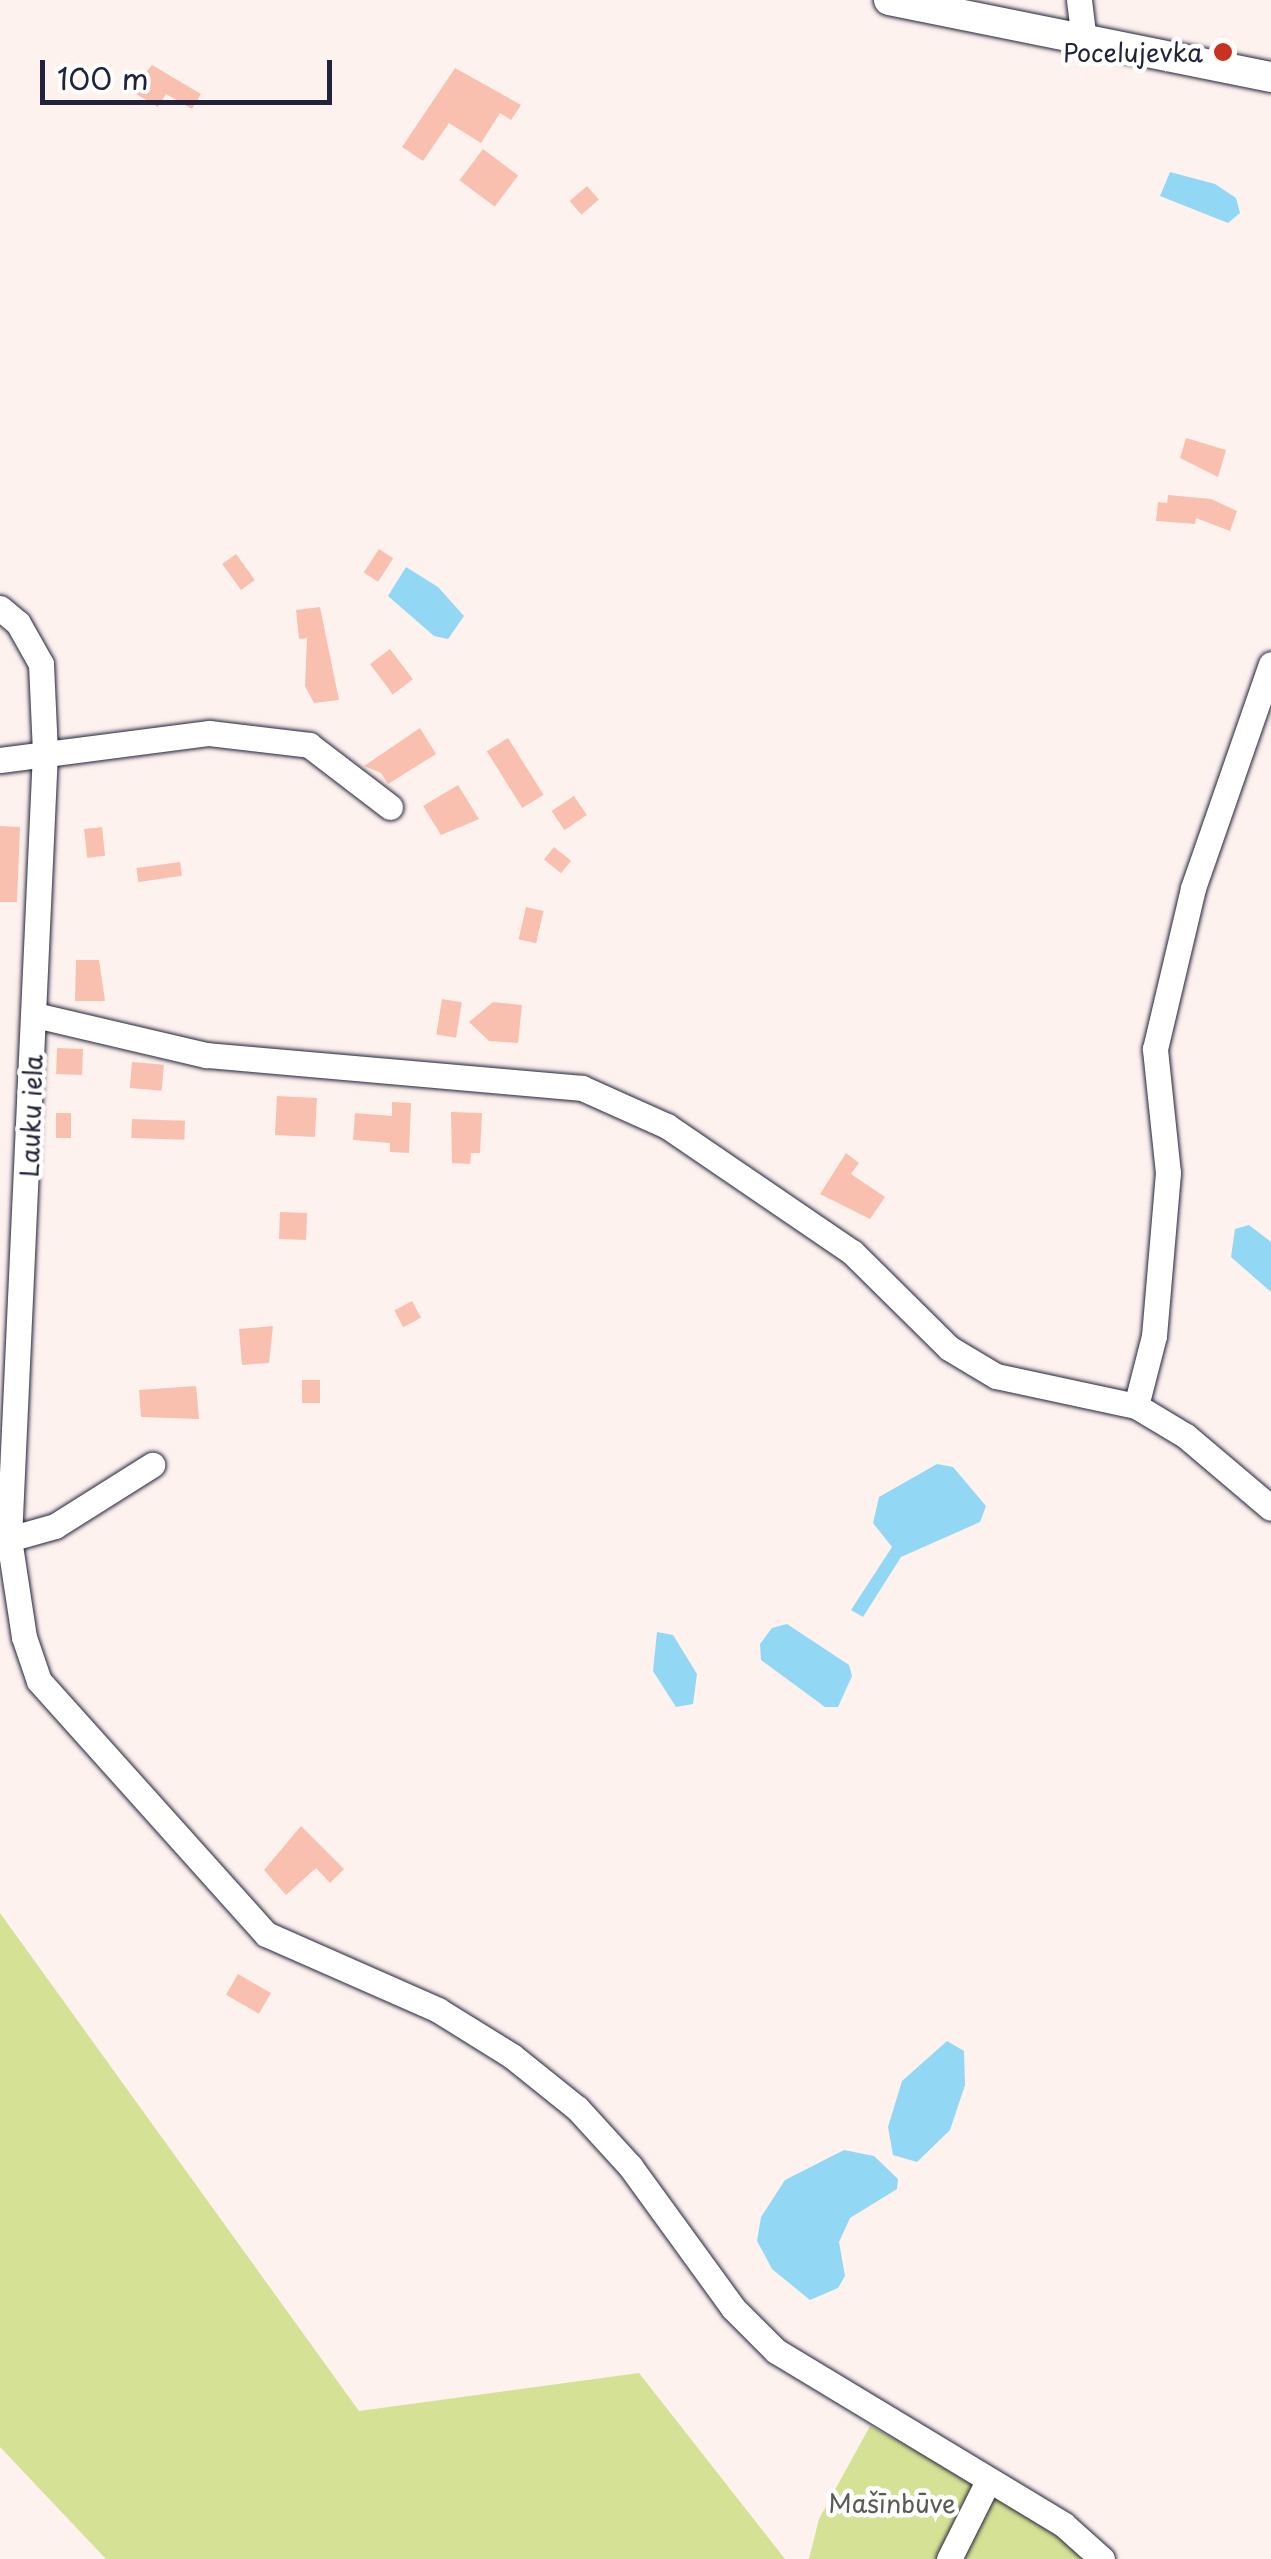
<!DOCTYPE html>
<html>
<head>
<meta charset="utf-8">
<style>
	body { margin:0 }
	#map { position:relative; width:1271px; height:2559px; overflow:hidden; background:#fef2ef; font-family:"Playpen Sans",sans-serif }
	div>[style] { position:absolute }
	.green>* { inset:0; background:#d5e194 }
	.water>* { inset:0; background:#92d7f4 }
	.building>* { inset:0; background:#f9c0af; transform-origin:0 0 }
	.roads { filter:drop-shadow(0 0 2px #22223b) drop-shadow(0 0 2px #22223b) }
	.minor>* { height:25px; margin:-12.5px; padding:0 12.5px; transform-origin:12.5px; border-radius:12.5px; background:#fff }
	.major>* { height:30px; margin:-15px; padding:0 15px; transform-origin:15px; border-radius:15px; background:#fff }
	.dots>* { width:28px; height:28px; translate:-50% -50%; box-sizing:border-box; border:5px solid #fff; border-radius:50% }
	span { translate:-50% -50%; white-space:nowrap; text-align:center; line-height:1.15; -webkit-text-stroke:9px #fff; paint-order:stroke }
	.poi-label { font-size:25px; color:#22223b }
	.right { translate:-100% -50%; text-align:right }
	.street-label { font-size:25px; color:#22223b }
	.park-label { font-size:25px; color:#585b56 }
	.scale { position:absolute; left:40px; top:60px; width:292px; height:45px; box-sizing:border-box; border:5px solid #22223b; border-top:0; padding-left:12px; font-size:30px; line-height:35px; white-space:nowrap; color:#22223b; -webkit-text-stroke:8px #fff; paint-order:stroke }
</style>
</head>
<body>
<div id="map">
	<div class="green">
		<i style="clip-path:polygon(0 1913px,359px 2411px,639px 2373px,785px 2559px,106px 2559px,0 2447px)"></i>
		<i style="clip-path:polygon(870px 2426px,1062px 2529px,1090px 2559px,809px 2559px,819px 2519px)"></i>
	</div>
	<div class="water">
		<i style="clip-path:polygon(1170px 172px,1215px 184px,1236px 198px,1240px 213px,1228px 223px,1160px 196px)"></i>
		<i style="clip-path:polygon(406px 567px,438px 587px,464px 616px,448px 639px,434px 636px,388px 596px)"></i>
		<i style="clip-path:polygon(1249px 1225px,1271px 1242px,1271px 1292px,1231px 1257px,1235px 1229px)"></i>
		<i style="clip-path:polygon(937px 1464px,953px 1467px,986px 1506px,980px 1522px,901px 1557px,863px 1617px,851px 1610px,892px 1547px,873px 1523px,879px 1497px)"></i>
		<i style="clip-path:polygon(787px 1624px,849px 1665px,852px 1676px,838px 1707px,825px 1707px,761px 1660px,760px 1644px,772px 1628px)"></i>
		<i style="clip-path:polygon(657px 1632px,673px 1635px,697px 1674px,693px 1704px,676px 1707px,653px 1671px)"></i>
		<i style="clip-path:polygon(947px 2041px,964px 2051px,965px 2085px,950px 2130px,917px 2162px,893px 2155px,888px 2127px,902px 2081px)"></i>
		<i style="clip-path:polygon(844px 2150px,874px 2156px,898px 2179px,897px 2189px,850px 2218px,839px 2242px,845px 2276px,838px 2288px,810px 2300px,772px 2269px,757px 2241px,761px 2217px,785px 2180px)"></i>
	</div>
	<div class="building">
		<i style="clip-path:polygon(152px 65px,201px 94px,192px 109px,166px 94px,158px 107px,131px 91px)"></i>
		<i style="clip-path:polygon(455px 68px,521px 105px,511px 120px,500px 113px,481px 143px,449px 123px,423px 161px,402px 147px)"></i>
		<i style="left:483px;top:149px;width:44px;height:39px;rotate:37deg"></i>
		<i style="left:587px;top:186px;width:18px;height:23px;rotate:49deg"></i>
		<i style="clip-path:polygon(1186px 438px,1226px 450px,1218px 477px,1180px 458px)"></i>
		<i style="clip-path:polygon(1168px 495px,1211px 499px,1237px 511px,1230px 531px,1196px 518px,1195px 524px,1156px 521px,1158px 502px,1167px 503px)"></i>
		<i style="left:379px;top:549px;width:17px;height:28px;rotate:33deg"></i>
		<i style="left:236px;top:554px;width:32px;height:17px;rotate:54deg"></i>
		<i style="clip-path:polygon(320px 607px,339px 700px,314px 703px,305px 686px,307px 638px,299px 639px,296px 610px)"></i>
		<i style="left:390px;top:649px;width:38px;height:25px;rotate:53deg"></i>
		<i style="clip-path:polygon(420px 728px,436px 754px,388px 784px,381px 773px,364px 766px)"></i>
		<i style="left:508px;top:738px;width:67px;height:25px;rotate:58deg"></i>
		<i style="clip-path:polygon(458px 785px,479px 819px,441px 835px,423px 806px)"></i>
		<i style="left:574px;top:796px;width:23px;height:27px;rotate:56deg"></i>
		<i style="clip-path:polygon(0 826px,20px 827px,17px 902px,0 902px)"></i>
		<i style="left:102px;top:827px;width:29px;height:18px;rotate:84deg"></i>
		<i style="left:554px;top:847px;width:22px;height:16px;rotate:39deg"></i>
		<i style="left:180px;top:862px;width:14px;height:44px;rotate:82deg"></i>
		<i style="left:526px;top:907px;width:18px;height:33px;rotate:13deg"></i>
		<i style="clip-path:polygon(76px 960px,99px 960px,105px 1001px,75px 1001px)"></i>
		<i style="left:442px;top:999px;width:20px;height:36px;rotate:9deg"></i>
		<i style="clip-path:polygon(493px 1002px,522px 1005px,518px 1043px,489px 1041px,469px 1022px)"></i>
		<i style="left:57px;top:1048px;width:26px;height:26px;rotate:2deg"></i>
		<i style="left:132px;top:1062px;width:32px;height:26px;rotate:5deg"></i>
		<i style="left:277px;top:1096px;width:40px;height:39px;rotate:3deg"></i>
		<i style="clip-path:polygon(392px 1102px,411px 1103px,409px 1153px,390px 1152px,390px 1143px,353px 1140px,355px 1113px,392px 1116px)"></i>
		<i style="clip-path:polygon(451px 1112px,482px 1113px,480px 1153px,471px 1153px,470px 1164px,452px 1163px)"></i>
		<i style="left:56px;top:1113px;width:15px;height:25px"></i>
		<i style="left:132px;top:1119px;width:53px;height:19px;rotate:2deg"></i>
		<i style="clip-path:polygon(846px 1153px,859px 1163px,851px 1174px,885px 1197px,870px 1219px,820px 1194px)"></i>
		<i style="left:280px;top:1212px;width:27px;height:27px;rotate:2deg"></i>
		<i style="left:412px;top:1301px;width:19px;height:20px;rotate:62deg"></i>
		<i style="clip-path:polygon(273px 1326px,269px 1363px,242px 1365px,239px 1329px)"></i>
		<i style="left:302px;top:1380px;width:18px;height:23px"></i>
		<i style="clip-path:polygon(196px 1386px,199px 1419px,141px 1417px,139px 1390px)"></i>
		<i style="clip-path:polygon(301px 1826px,344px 1869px,330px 1883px,316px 1868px,286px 1895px,264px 1870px)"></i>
		<i style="left:238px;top:1974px;width:38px;height:24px;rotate:30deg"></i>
	</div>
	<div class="roads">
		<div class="minor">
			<i style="left:1079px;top:0;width:39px;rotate:83deg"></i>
			<i style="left:0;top:608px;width:23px;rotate:40deg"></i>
			<i style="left:18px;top:623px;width:47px;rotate:60.7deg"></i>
			<i style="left:41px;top:664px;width:88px;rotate:87.4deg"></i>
			<i style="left:45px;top:752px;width:788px;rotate:92.62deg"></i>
			<i style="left:9px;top:1539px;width:99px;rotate:81.3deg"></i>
			<i style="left:24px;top:1637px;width:46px;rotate:71.2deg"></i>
			<i style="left:39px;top:1681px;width:340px;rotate:48.1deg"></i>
			<i style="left:266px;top:1934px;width:188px;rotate:23.8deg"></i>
			<i style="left:438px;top:2010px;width:87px;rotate:31.9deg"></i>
			<i style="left:512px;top:2056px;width:83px;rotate:38.7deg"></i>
			<i style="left:577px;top:2108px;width:79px;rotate:47.6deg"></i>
			<i style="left:630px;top:2166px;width:175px;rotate:54deg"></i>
			<i style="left:733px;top:2308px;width:61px;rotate:45deg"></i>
			<i style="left:776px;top:2351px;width:336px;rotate:31.1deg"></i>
			<i style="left:1064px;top:2525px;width:51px;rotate:41.8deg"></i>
			<i style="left:0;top:760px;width:211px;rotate:-7.4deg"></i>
			<i style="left:209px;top:733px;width:101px;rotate:6.8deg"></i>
			<i style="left:309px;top:745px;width:102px;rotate:37.4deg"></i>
			<i style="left:35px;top:1015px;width:176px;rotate:13.2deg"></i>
			<i style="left:206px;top:1055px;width:377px;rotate:5deg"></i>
			<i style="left:582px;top:1088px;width:93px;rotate:24.1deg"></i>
			<i style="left:667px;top:1126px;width:224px;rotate:34.3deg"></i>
			<i style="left:852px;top:1252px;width:136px;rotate:44.7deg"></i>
			<i style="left:949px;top:1348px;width:55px;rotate:30.8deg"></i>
			<i style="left:996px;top:1376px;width:143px;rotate:12.1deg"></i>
			<i style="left:1136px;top:1406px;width:58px;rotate:31deg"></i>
			<i style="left:1186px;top:1436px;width:111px;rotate:40.3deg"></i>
			<i style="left:1136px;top:1406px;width:72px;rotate:-75.6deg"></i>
			<i style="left:1154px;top:1336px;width:164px;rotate:-85.1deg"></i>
			<i style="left:1168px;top:1173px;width:125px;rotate:-96deg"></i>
			<i style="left:1155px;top:1049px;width:165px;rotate:-76.7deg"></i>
			<i style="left:1193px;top:888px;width:237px;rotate:-70.8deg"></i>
			<i style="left:9px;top:1539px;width:48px;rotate:-15.8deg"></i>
			<i style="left:55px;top:1526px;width:115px;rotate:-32.2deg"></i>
			<i style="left:949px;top:2559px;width:87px;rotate:-63.4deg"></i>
		</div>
		<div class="major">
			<i style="left:889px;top:0;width:390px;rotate:11.4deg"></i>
		</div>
	</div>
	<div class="dots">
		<i style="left:1223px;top:52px;background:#c8321e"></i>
	</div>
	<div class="poi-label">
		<span class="right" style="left:1203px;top:52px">Pocelujevka</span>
	</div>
	<div class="street-label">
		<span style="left:31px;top:1116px;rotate:-88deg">Lauku iela</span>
	</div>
	<div class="park-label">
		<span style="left:892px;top:2503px">Mašīnbūve</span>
	</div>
	<div class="scale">100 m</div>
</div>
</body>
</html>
